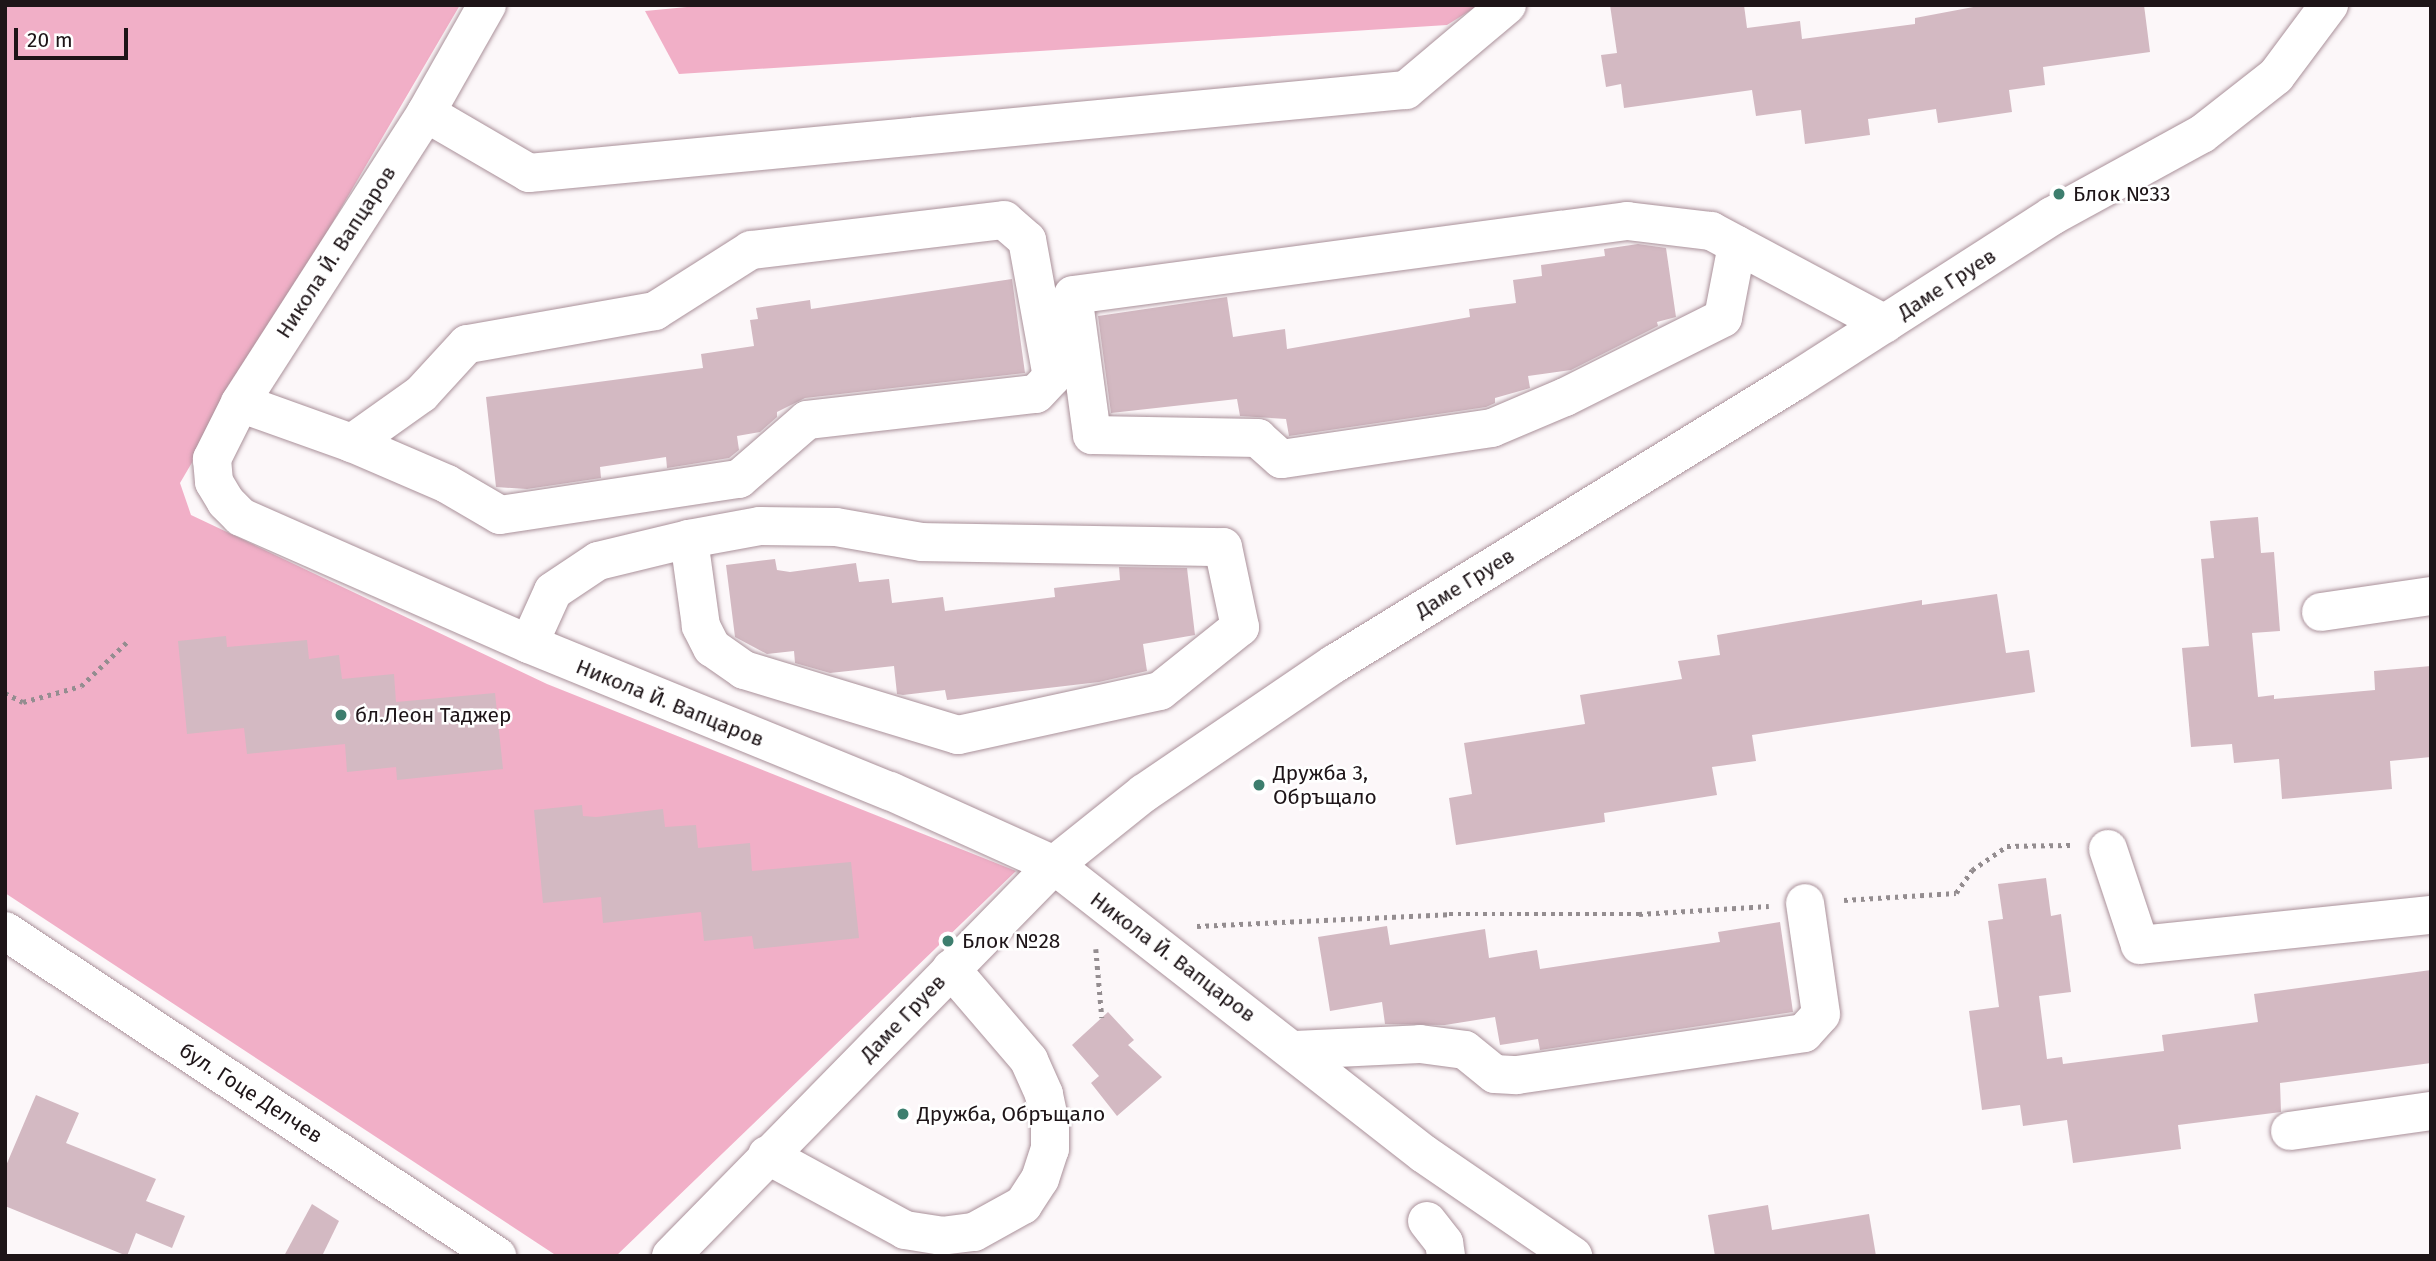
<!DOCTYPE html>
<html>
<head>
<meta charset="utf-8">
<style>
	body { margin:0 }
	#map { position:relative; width:2436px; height:1261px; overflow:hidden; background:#fcf7f9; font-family:"Fira Sans",sans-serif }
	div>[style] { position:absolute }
	.green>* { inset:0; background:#f1afc7 }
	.building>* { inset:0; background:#d3b9c2 }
	.path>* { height:4.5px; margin-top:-2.25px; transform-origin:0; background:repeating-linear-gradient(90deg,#948d90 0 3.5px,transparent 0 8.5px) }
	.roads { filter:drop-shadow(0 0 2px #aa919a) drop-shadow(0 0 2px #aa919a) }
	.minor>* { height:38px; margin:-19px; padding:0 19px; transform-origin:19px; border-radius:19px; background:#fff }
	.major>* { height:38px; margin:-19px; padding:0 19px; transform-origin:19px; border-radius:19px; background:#fff }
	.dots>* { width:19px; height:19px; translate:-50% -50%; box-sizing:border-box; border:4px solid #fff; border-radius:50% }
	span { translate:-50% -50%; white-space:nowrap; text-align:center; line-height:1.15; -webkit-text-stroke:5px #fff; paint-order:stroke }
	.poi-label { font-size:21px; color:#1e1518 }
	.left { translate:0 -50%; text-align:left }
	.street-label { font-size:21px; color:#1e1518 }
	.frame { position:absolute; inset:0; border:7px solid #1e1518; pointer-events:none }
	.scale { position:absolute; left:14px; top:28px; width:114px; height:32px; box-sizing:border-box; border:4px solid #1e1518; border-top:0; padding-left:9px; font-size:21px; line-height:24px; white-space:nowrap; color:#1e1518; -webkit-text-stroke:5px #fff; paint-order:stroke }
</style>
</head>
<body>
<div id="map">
	<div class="green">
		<i style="clip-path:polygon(5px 5px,460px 5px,180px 483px,191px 515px,547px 684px,1016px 871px,616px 1256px,557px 1256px,5px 893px)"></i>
		<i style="clip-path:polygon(708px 5px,1479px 5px,1447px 25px,679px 74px,645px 11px)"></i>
	</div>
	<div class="building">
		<i style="clip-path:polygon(1610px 5px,1744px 5px,1747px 28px,1800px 21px,1802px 39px,1915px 24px,1915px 18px,1984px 5px,2144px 5px,2150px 52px,2043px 67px,2045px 85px,2009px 90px,2012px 112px,1938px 123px,1936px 109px,1868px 119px,1870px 135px,1805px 144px,1801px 110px,1756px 116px,1752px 90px,1624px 108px,1621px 84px,1606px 87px,1601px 55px,1617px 53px)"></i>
		<i style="clip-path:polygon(1638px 244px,1666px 248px,1676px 317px,1657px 322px,1658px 326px,1571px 370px,1528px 376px,1530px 388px,1495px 398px,1495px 403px,1486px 407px,1289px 436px,1286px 419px,1240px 416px,1237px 399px,1111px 413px,1098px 316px,1227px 297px,1233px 337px,1285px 329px,1287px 349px,1470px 317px,1469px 309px,1516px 303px,1513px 280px,1542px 276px,1541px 265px,1605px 256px,1604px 249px)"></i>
		<i style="clip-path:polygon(1012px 279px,1025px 373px,805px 398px,777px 412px,777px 417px,760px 432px,737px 436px,739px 450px,729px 458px,667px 468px,666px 457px,600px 467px,601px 478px,527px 489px,496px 487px,486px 397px,703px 368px,701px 354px,754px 346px,750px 320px,758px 319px,756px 308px,810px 300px,811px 309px)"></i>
		<i style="clip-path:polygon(2258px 517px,2261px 553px,2274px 552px,2280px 631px,2252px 633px,2258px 697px,2274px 695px,2274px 699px,2375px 690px,2374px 671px,2431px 666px,2431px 757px,2390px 761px,2392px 789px,2282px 799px,2279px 759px,2234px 763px,2232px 744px,2191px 747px,2182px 648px,2209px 646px,2201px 559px,2214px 558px,2210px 521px)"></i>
		<i style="clip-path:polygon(775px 559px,777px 570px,790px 572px,856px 563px,859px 582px,889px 579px,892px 603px,943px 597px,945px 611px,1055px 597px,1054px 588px,1120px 580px,1119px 567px,1187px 568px,1195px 635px,1143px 644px,1147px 671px,1099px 682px,947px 700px,945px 690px,903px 695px,897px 694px,894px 666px,830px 673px,795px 663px,794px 651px,767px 654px,735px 637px,726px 565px)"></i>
		<i style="clip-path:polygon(1997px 594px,2006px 653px,2029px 650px,2035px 692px,1752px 735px,1756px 761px,1712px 767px,1717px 795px,1604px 813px,1605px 822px,1456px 845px,1449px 798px,1472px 794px,1464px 743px,1585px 724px,1580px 695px,1682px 679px,1678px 661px,1720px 655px,1717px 635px,1922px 600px,1922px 605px)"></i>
		<i style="clip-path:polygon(226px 636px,227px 647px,307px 640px,309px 659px,339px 655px,342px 679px,394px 674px,396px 702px,495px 693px,503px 769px,397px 780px,396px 767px,347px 772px,345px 744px,247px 754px,244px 728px,187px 734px,178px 641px)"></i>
		<i style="clip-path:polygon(582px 805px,583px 816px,596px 817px,663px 809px,665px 827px,696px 825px,698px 848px,750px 843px,752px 871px,851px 862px,859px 938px,754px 949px,752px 936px,704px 941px,701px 912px,603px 923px,601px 897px,543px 903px,534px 810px)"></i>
		<i style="clip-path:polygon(2046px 878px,2051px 916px,2061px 914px,2071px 992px,2039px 996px,2047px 1059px,2062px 1057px,2063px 1064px,2164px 1051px,2162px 1035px,2258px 1022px,2254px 994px,2431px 970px,2431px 1063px,2280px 1083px,2281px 1112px,2178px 1125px,2181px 1149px,2073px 1163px,2067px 1120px,2023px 1126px,2020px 1105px,1982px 1110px,1969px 1011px,1999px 1007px,1988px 921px,2003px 919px,1998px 884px)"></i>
		<i style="clip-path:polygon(1780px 922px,1793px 1012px,1540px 1050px,1538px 1039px,1500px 1045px,1495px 1017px,1445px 1025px,1385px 1024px,1382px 1002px,1330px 1011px,1318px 937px,1387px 926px,1390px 945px,1485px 929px,1489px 958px,1537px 950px,1540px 969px,1720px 942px,1718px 932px)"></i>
		<i style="clip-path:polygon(1108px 1012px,1134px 1040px,1128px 1045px,1162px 1077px,1117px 1116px,1091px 1083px,1099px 1076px,1072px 1045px)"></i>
		<i style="clip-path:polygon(36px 1095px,79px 1113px,66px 1143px,156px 1179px,146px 1201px,185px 1216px,172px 1248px,136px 1233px,127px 1256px,5px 1206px,5px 1168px)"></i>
		<i style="clip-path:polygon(312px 1204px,339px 1221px,322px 1256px,284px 1256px)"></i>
		<i style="clip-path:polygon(1768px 1205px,1772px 1230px,1869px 1214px,1876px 1256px,1715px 1256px,1708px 1215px)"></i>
	</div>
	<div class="path">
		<i style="left:5px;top:693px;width:20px;rotate:27deg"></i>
		<i style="left:23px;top:702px;width:60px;rotate:-15.4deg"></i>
		<i style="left:81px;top:686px;width:66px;rotate:-43.8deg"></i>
		<i style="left:1844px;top:900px;width:112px;rotate:-3.6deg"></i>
		<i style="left:1956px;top:893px;width:28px;rotate:-55deg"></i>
		<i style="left:1972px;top:870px;width:42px;rotate:-34.4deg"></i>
		<i style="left:2007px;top:846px;width:64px;rotate:-0.9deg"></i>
		<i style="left:1197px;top:926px;width:252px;rotate:-2.7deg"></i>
		<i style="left:1449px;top:914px;width:190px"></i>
		<i style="left:1639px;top:914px;width:130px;rotate:-3.5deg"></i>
		<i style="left:1096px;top:949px;width:69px;rotate:85deg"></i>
	</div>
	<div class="roads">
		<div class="minor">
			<i style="left:487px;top:5px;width:124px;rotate:119.5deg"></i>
			<i style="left:426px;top:113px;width:345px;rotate:122.7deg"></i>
			<i style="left:240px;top:403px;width:63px;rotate:116.6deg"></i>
			<i style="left:212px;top:459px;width:23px;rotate:85deg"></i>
			<i style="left:214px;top:482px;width:23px;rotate:59deg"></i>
			<i style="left:226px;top:502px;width:21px;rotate:45deg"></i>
			<i style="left:241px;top:517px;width:315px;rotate:23.8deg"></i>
			<i style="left:529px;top:644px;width:390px;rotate:22.2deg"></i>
			<i style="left:890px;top:791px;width:180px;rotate:24.3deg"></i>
			<i style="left:1054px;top:865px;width:469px;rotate:38deg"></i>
			<i style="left:1424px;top:1154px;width:181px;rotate:34.4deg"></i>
			<i style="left:426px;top:113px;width:119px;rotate:30.2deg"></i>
			<i style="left:529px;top:173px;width:881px;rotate:-5.41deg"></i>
			<i style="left:1406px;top:90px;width:132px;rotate:-40.1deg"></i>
			<i style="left:1737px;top:245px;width:74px;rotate:100.9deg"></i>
			<i style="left:1723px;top:318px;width:177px;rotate:153.4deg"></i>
			<i style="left:1565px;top:397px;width:79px;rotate:157deg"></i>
			<i style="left:1492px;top:428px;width:213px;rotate:171.6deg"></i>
			<i style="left:1281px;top:459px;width:31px;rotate:-138deg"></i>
			<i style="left:1258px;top:438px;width:166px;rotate:-179deg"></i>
			<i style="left:1092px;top:435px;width:141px;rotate:-97.7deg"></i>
			<i style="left:1073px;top:295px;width:559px;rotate:-7.61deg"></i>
			<i style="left:1627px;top:221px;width:85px;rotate:6.8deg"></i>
			<i style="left:1711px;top:231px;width:197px;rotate:28.1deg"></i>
			<i style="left:240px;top:403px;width:119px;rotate:19.7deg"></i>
			<i style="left:352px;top:443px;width:103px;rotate:23.3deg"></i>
			<i style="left:447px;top:484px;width:61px;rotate:30.3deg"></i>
			<i style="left:500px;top:515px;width:242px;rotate:-8.6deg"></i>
			<i style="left:739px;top:479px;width:90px;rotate:-40.9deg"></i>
			<i style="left:807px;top:420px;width:230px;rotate:-6.5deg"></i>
			<i style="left:1036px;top:394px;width:23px;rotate:-47deg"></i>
			<i style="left:1052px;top:377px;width:139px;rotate:-100.3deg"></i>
			<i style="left:1027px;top:240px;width:30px;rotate:-139deg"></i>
			<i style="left:1004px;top:220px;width:255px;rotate:173.2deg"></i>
			<i style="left:751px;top:250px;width:114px;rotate:147.6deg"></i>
			<i style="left:655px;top:311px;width:191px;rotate:170deg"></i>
			<i style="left:467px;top:344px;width:68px;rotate:132.6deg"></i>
			<i style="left:421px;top:394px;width:85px;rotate:144.6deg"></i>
			<i style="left:2321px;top:612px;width:111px;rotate:-8.3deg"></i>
			<i style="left:529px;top:644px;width:58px;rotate:-65.6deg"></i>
			<i style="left:553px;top:591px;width:54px;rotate:-33.7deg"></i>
			<i style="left:598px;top:561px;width:94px;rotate:-13.6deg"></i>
			<i style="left:689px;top:539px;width:72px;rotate:-10.4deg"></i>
			<i style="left:760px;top:526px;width:76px;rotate:0.8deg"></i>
			<i style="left:836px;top:527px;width:87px;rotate:9.9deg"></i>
			<i style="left:922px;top:542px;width:301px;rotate:1deg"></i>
			<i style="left:1223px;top:547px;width:82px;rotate:78deg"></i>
			<i style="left:1240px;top:627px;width:102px;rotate:141.3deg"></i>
			<i style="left:1160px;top:691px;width:207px;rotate:167.7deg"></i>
			<i style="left:958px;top:735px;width:224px;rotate:-163.1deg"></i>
			<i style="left:744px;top:670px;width:39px;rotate:-145deg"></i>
			<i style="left:712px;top:648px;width:25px;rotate:-117deg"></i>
			<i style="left:701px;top:626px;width:88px;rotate:-97.9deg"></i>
			<i style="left:2108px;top:849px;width:101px;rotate:71.6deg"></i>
			<i style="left:2140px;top:945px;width:293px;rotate:-5.9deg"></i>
			<i style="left:1295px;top:1050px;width:125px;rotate:-2.7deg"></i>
			<i style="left:1420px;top:1044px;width:45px;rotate:7.6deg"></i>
			<i style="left:1465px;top:1050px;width:38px;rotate:39deg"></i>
			<i style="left:1495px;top:1074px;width:22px;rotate:3deg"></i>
			<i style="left:1517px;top:1075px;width:290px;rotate:-8.3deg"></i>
			<i style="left:1804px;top:1033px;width:25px;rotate:-48deg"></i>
			<i style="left:1821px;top:1014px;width:112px;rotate:-98.2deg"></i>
			<i style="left:2290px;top:1131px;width:142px;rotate:-8.1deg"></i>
			<i style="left:767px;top:1155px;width:157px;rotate:28.5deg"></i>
			<i style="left:905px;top:1230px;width:36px;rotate:9deg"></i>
			<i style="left:941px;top:1236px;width:33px;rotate:-7deg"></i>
			<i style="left:974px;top:1232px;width:56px;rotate:-28.9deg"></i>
			<i style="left:1023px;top:1205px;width:31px;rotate:-57deg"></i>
			<i style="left:1040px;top:1179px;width:32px;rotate:-72deg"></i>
			<i style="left:1050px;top:1149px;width:26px;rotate:-90deg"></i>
			<i style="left:1050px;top:1123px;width:30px;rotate:-102deg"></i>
			<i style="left:1044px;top:1094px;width:37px;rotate:-114deg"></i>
			<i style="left:1029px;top:1060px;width:120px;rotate:-130.6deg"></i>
			<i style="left:1427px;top:1221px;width:28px;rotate:52deg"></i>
			<i style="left:1444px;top:1243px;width:13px;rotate:81deg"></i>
		</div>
		<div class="major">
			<i style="left:5px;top:931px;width:590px;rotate:33.45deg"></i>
			<i style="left:671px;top:1256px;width:547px;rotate:-45.59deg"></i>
			<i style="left:1054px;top:865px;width:115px;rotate:-38.7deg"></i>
			<i style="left:1144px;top:793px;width:230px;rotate:-34.2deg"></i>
			<i style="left:1334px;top:664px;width:541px;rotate:-31.55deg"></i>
			<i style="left:1795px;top:381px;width:305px;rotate:-32.7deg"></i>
			<i style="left:2052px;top:216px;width:171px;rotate:-28.7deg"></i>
			<i style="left:2202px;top:134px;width:94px;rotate:-38.1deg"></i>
			<i style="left:2276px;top:76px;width:89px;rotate:-53.3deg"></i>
		</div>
	</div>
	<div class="dots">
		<i style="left:2059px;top:194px;background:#3d7e6e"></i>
		<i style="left:341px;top:715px;background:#3d7e6e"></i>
		<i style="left:1259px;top:785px;background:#3d7e6e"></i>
		<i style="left:948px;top:941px;background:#3d7e6e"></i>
		<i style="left:903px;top:1114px;background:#3d7e6e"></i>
	</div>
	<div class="poi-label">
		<span class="left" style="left:2073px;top:194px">Блок №33</span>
		<span class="left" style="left:355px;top:715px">бл.Леон Таджер</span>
		<span class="left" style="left:1273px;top:785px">Дружба 3,<br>Обръщало</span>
		<span class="left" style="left:962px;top:941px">Блок №28</span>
		<span class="left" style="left:917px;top:1114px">Дружба, Обръщало</span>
	</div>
	<div class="street-label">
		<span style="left:336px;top:252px;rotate:-57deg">Никола Й. Вапцаров</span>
		<span style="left:1947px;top:284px;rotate:-33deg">Даме Груев</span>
		<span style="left:1465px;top:583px;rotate:-32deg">Даме Груев</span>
		<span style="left:670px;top:703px;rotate:22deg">Никола Й. Вапцаров</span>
		<span style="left:1173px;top:957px;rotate:37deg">Никола Й. Вапцаров</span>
		<span style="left:903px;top:1018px;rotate:-46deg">Даме Груев</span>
		<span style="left:251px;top:1093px;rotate:33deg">бул. Гоце Делчев</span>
	</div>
	<div class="frame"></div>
	<div class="scale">20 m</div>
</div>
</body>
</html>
